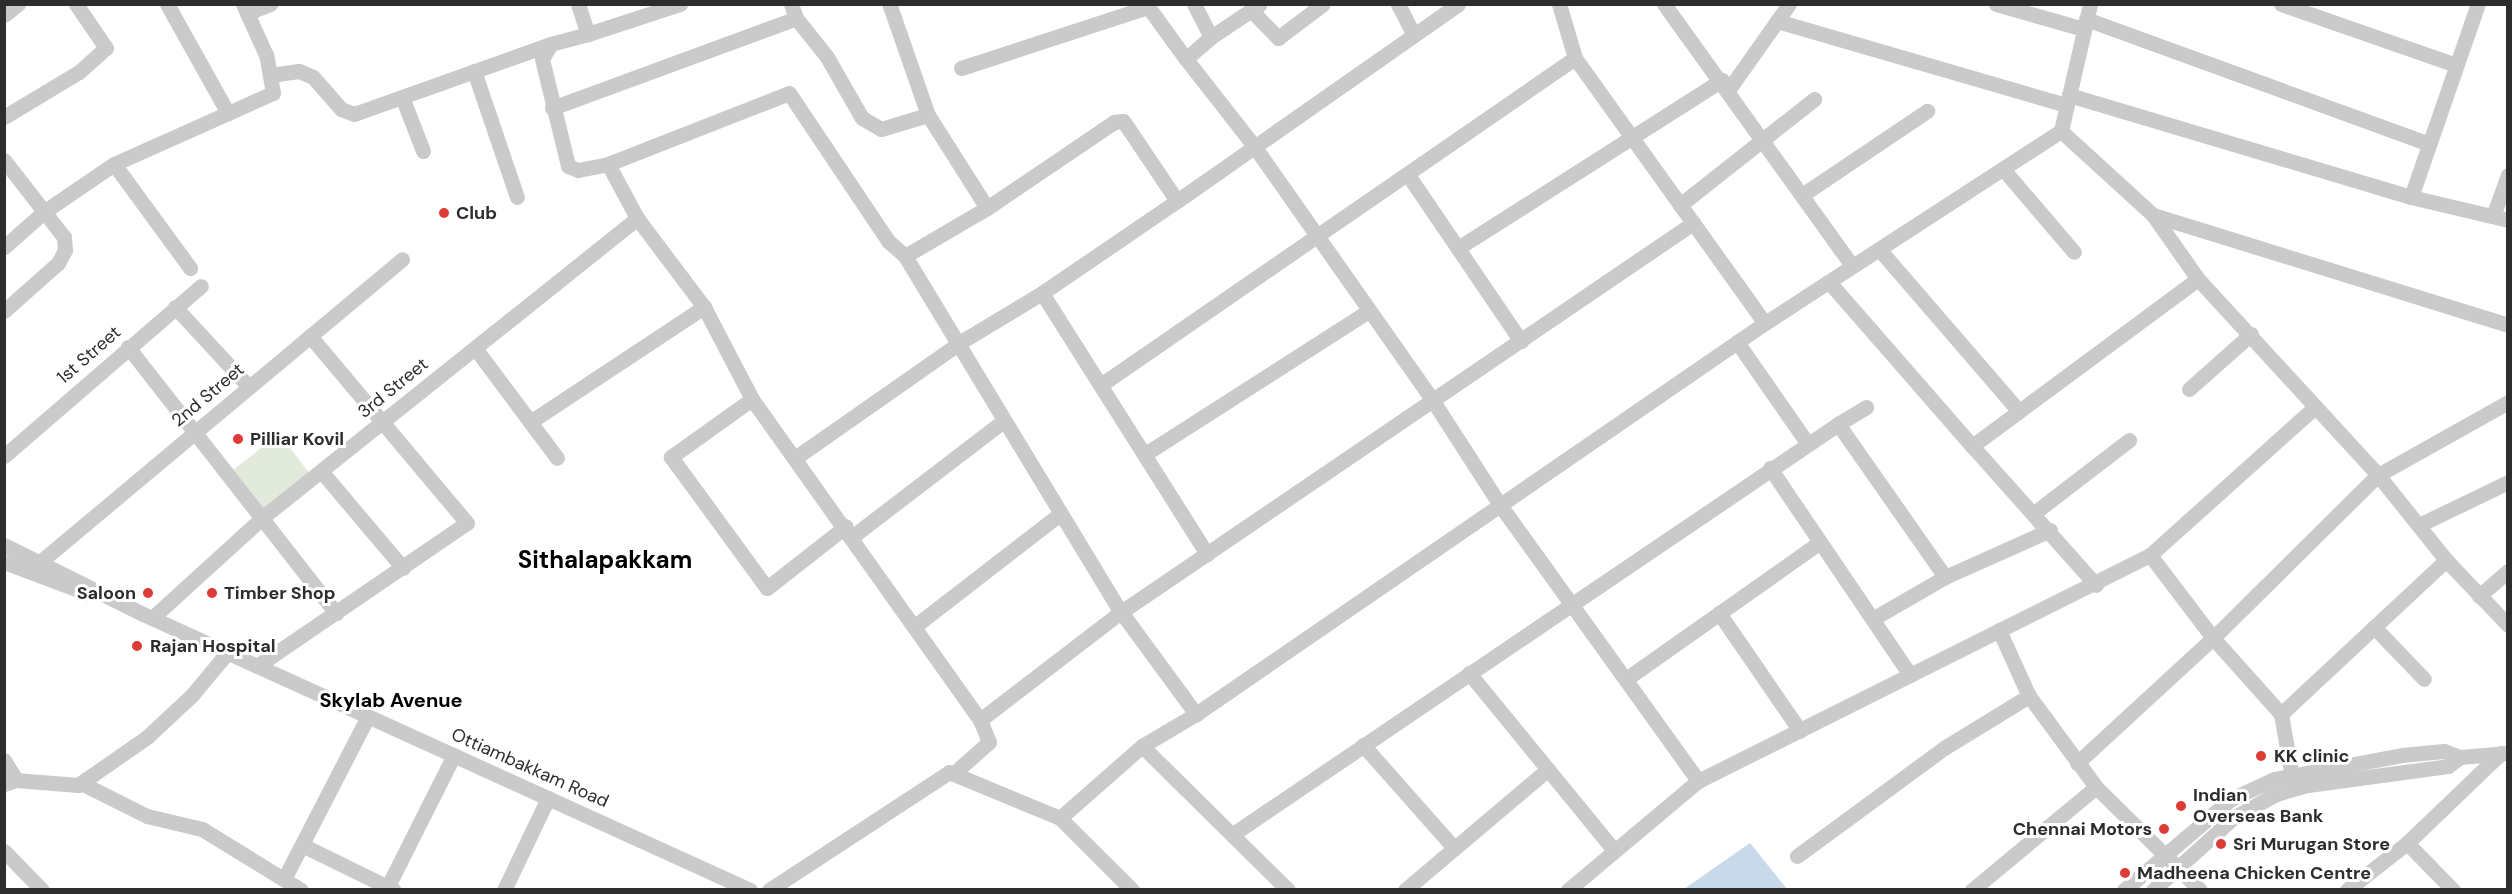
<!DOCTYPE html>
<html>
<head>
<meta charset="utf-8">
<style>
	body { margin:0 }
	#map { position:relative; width:2512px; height:894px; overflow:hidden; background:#fff; font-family:"DM Sans",sans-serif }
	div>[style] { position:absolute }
	.green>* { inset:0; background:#e2eadb; transform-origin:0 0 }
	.water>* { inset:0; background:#c8d9e9 }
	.minor>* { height:15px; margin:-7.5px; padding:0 7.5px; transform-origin:7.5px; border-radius:7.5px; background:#cacaca }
	.dots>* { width:16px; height:16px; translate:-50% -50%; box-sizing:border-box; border:3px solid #fff; border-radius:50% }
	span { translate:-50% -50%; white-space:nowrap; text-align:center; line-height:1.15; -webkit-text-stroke:6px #fff; paint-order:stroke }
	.poi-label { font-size:18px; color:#2d2d2d; font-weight:700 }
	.left { translate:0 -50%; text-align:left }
	.right { translate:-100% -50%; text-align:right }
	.street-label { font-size:18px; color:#2d2d2d }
	.neighbourhood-label { font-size:20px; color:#000; font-weight:700 }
	.district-label { font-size:24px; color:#000; font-weight:700 }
	.frame { position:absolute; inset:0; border:6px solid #2d2d2d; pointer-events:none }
</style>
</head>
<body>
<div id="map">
	<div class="green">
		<i style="left:279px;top:434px;width:50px;height:60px;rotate:52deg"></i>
	</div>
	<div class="water">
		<i style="clip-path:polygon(1750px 843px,1787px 889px,1684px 889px)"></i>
	</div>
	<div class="minor">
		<i style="left:167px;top:4px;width:125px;rotate:60.8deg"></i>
		<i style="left:578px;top:4px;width:32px;rotate:72deg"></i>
		<i style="left:588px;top:34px;width:97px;rotate:-18.1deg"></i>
		<i style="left:791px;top:4px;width:15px;rotate:70deg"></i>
		<i style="left:796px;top:18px;width:50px;rotate:51.5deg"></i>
		<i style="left:827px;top:57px;width:70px;rotate:60.2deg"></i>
		<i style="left:862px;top:118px;width:22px;rotate:30deg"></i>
		<i style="left:881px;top:129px;width:49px;rotate:-16.6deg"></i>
		<i style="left:928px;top:115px;width:110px;rotate:57.6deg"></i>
		<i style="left:1146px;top:4px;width:68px;rotate:54deg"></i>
		<i style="left:1194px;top:4px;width:37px;rotate:63deg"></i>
		<i style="left:1211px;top:37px;width:33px;rotate:139deg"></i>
		<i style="left:1186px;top:59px;width:110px;rotate:52deg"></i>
		<i style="left:1254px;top:146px;width:312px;rotate:54.9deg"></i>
		<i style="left:1433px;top:401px;width:124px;rotate:57.2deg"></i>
		<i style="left:1500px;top:505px;width:340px;rotate:54.3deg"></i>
		<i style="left:1398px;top:4px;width:35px;rotate:63deg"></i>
		<i style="left:1559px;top:4px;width:56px;rotate:73.5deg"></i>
		<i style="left:1575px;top:58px;width:326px;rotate:54.4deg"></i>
		<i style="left:1664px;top:4px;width:322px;rotate:54.3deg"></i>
		<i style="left:1996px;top:4px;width:91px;rotate:15.9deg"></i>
		<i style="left:2281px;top:4px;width:185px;rotate:19.2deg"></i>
		<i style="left:890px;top:6px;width:115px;rotate:70.8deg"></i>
		<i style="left:1251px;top:10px;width:39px;rotate:46deg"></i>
		<i style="left:1278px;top:38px;width:56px;rotate:-37.1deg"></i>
		<i style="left:247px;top:13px;width:25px;rotate:-21deg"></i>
		<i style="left:4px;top:15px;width:18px;rotate:-38deg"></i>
		<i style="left:2086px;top:19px;width:365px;rotate:20deg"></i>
		<i style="left:1777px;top:21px;width:302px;rotate:16.2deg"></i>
		<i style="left:588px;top:34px;width:38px;rotate:165deg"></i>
		<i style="left:551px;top:44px;width:17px;rotate:121deg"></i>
		<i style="left:542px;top:59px;width:110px;rotate:76.3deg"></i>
		<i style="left:568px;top:166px;width:11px;rotate:22deg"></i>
		<i style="left:578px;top:170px;width:31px;rotate:-11deg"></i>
		<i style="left:1211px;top:37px;width:58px;rotate:-33.7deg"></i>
		<i style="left:961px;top:68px;width:197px;rotate:-18.1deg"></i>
		<i style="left:474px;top:71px;width:133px;rotate:71.2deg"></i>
		<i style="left:270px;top:75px;width:29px;rotate:-8deg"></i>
		<i style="left:299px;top:71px;width:15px;rotate:23deg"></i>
		<i style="left:313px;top:77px;width:43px;rotate:48.8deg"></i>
		<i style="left:341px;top:109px;width:14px;rotate:21deg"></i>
		<i style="left:354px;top:114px;width:209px;rotate:-19.6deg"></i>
		<i style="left:1729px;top:89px;width:104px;rotate:-54.8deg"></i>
		<i style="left:2069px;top:95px;width:357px;rotate:16.6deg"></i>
		<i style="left:2411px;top:197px;width:100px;rotate:13.3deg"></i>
		<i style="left:402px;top:97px;width:58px;rotate:68.7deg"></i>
		<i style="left:552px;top:108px;width:260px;rotate:-20.2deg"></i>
		<i style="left:4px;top:117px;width:87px;rotate:-31deg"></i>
		<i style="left:79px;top:72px;width:36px;rotate:-42deg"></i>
		<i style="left:106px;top:48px;width:53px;rotate:-124.3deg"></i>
		<i style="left:2061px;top:131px;width:125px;rotate:42.4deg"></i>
		<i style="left:2153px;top:215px;width:78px;rotate:54.9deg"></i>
		<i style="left:2198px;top:279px;width:266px;rotate:47.4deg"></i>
		<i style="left:2378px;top:475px;width:109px;rotate:51.3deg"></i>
		<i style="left:2446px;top:560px;width:90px;rotate:46.4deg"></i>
		<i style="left:4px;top:160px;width:98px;rotate:52.1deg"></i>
		<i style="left:64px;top:237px;width:13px;rotate:86deg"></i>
		<i style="left:65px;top:250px;width:15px;rotate:118deg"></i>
		<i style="left:58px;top:263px;width:72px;rotate:138.4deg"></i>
		<i style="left:114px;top:164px;width:129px;rotate:53.8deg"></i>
		<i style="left:2003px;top:169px;width:109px;rotate:49.5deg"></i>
		<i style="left:1408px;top:175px;width:201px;rotate:55.8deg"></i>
		<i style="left:1802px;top:195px;width:151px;rotate:-33.9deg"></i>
		<i style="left:2411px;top:197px;width:204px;rotate:-70.9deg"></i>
		<i style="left:1680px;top:205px;width:171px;rotate:-38.3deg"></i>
		<i style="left:2153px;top:215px;width:372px;rotate:17.2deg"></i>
		<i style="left:2493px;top:216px;width:44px;rotate:-69.9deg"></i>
		<i style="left:4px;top:247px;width:55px;rotate:-41.3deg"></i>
		<i style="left:45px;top:211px;width:83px;rotate:-34.3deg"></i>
		<i style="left:114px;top:164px;width:174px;rotate:-24.1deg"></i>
		<i style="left:273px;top:93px;width:39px;rotate:-100deg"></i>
		<i style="left:266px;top:55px;width:56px;rotate:-114.3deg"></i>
		<i style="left:1458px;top:248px;width:313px;rotate:-32.5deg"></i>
		<i style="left:1879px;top:249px;width:214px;rotate:49.2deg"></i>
		<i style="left:905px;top:256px;width:95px;rotate:-30.3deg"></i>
		<i style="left:987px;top:208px;width:153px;rotate:-34.1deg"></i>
		<i style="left:1114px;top:122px;width:9px;rotate:-6deg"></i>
		<i style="left:1123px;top:121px;width:9px;rotate:54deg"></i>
		<i style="left:1128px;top:128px;width:88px;rotate:56.1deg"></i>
		<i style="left:1829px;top:282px;width:218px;rotate:48.9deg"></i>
		<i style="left:1042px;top:293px;width:309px;rotate:57.7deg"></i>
		<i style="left:175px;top:307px;width:109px;rotate:47.2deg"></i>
		<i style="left:1737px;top:342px;width:124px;rotate:55.2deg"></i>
		<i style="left:128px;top:347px;width:338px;rotate:52deg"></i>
		<i style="left:475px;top:348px;width:137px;rotate:53.3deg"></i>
		<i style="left:1102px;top:384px;width:574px;rotate:-34.58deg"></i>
		<i style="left:2189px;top:389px;width:83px;rotate:-41.6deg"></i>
		<i style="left:752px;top:399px;width:100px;rotate:144.4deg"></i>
		<i style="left:671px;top:457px;width:162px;rotate:53.8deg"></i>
		<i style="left:767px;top:588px;width:100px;rotate:-38.1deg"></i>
		<i style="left:530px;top:422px;width:209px;rotate:-33.5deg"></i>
		<i style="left:1838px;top:424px;width:33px;rotate:-31deg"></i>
		<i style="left:1145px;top:454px;width:266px;rotate:-32.6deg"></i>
		<i style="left:4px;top:456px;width:260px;rotate:-40.8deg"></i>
		<i style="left:795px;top:458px;width:200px;rotate:-35deg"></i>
		<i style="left:959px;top:343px;width:97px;rotate:-31.1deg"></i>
		<i style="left:1042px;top:293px;width:163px;rotate:-34.3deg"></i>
		<i style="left:1177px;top:201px;width:343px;rotate:-35deg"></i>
		<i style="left:1770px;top:468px;width:250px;rotate:55.9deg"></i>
		<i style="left:321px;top:471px;width:127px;rotate:49.8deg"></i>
		<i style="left:2034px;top:513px;width:120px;rotate:-37.5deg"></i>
		<i style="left:2419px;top:525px;width:99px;rotate:-25.8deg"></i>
		<i style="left:853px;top:536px;width:188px;rotate:-37.4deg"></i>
		<i style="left:4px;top:545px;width:155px;rotate:26.4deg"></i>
		<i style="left:143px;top:614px;width:667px;rotate:24.45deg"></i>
		<i style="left:2150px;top:555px;width:104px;rotate:52.8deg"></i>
		<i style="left:2213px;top:638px;width:102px;rotate:48.2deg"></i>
		<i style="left:2281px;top:714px;width:70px;rotate:80.1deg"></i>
		<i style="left:4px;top:562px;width:88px;rotate:20.7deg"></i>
		<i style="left:40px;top:562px;width:472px;rotate:-39.9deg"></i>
		<i style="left:2096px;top:585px;width:186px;rotate:-131.7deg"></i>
		<i style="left:1972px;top:446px;width:281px;rotate:-36.5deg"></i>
		<i style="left:2479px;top:596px;width:38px;rotate:-41deg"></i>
		<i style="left:1719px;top:613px;width:143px;rotate:55.5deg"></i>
		<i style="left:152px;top:618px;width:150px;rotate:-42.3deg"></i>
		<i style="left:263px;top:517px;width:479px;rotate:-38.6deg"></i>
		<i style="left:1874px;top:618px;width:82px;rotate:-30deg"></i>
		<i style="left:915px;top:626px;width:183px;rotate:-37.7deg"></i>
		<i style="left:2374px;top:627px;width:72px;rotate:46.1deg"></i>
		<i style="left:1999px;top:630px;width:72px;rotate:65.6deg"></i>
		<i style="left:2029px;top:696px;width:113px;rotate:53.6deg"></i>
		<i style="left:2096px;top:787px;width:146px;rotate:44.7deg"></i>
		<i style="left:257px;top:666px;width:254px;rotate:-34.3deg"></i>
		<i style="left:467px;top:523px;width:244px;rotate:-130deg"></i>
		<i style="left:1469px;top:673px;width:227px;rotate:50.7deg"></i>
		<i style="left:1626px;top:679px;width:236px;rotate:-35.2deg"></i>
		<i style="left:2281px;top:714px;width:226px;rotate:-43deg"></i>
		<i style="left:980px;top:720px;width:178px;rotate:-37.5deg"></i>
		<i style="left:1121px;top:612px;width:692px;rotate:-34.22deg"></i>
		<i style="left:1363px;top:745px;width:137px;rotate:48.5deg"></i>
		<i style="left:1142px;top:746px;width:205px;rotate:44.6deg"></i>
		<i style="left:4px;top:760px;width:23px;rotate:59deg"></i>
		<i style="left:2077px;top:763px;width:185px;rotate:-42.6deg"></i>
		<i style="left:2213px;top:638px;width:232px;rotate:-44.7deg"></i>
		<i style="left:2378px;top:475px;width:149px;rotate:-29.3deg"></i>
		<i style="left:953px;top:774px;width:48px;rotate:-41.6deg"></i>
		<i style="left:989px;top:742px;width:24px;rotate:-112deg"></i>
		<i style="left:980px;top:720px;width:394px;rotate:-125.4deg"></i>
		<i style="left:752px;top:399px;width:104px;rotate:-117.6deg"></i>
		<i style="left:704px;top:307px;width:111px;rotate:-127deg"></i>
		<i style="left:637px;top:218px;width:61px;rotate:-118.2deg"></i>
		<i style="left:608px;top:164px;width:194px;rotate:-21.4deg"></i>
		<i style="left:789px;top:93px;width:178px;rotate:56.2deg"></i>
		<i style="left:888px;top:241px;width:23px;rotate:41deg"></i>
		<i style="left:905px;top:256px;width:416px;rotate:58.8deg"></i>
		<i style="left:1121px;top:612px;width:127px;rotate:53.7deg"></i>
		<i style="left:81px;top:783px;width:74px;rotate:26.6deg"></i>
		<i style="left:147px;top:816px;width:57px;rotate:13.3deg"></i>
		<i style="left:202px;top:829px;width:116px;rotate:31.6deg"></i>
		<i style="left:4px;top:784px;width:13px;rotate:-18deg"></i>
		<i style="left:16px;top:780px;width:62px;rotate:4.6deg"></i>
		<i style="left:78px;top:785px;width:84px;rotate:-34.8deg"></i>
		<i style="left:147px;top:737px;width:62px;rotate:-43deg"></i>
		<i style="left:192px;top:695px;width:55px;rotate:-50.2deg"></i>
		<i style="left:1060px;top:818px;width:102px;rotate:45deg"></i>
		<i style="left:1233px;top:834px;width:731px;rotate:-34.12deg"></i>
		<i style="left:1838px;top:424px;width:187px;rotate:55deg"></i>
		<i style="left:1945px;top:577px;width:115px;rotate:-24.1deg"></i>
		<i style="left:2407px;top:843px;width:66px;rotate:45.6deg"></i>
		<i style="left:302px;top:845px;width:102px;rotate:26.1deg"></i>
		<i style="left:4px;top:851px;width:54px;rotate:45.7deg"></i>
		<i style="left:1797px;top:856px;width:182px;rotate:-36.3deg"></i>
		<i style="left:1944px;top:748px;width:100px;rotate:-31.5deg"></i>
		<i style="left:284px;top:879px;width:183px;rotate:-62.7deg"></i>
		<i style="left:386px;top:890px;width:151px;rotate:-63.3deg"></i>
		<i style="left:504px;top:890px;width:102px;rotate:-64.4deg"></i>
		<i style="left:769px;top:890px;width:215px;rotate:-33.2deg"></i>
		<i style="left:949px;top:772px;width:120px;rotate:22.5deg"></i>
		<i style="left:1060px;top:818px;width:109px;rotate:-41.3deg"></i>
		<i style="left:1142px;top:746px;width:63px;rotate:-30.7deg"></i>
		<i style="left:1196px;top:714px;width:690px;rotate:-34.5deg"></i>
		<i style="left:1765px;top:323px;width:353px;rotate:-33deg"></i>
		<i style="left:2061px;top:131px;width:130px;rotate:-77.1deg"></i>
		<i style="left:1405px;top:890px;width:187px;rotate:-40.2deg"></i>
		<i style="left:1568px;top:890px;width:170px;rotate:-40deg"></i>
		<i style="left:1698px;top:781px;width:505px;rotate:-26.57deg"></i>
		<i style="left:2150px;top:555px;width:220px;rotate:-41.9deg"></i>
		<i style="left:1972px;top:890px;width:161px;rotate:-39.7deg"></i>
		<i style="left:2124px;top:890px;width:140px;rotate:-40.4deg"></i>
		<i style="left:2231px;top:799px;width:47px;rotate:-24.9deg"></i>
		<i style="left:2274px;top:779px;width:130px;rotate:-10.6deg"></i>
		<i style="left:2402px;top:755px;width:42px;rotate:-5.4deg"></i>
		<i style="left:2444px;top:751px;width:17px;rotate:21deg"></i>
		<i style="left:2460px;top:757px;width:48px;rotate:-4.8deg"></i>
		<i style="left:2153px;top:890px;width:108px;rotate:-42deg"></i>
		<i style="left:2233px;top:818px;width:49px;rotate:-29.2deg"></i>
		<i style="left:2276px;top:794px;width:33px;rotate:-16deg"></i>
		<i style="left:2308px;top:785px;width:141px;rotate:-7.7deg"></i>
		<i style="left:2448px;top:766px;width:15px;rotate:-37deg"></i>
		<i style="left:2347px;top:890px;width:76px;rotate:-38.1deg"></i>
		<i style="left:2407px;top:843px;width:130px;rotate:-43.8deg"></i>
	</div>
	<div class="dots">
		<i style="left:444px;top:213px;background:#dd3b36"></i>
		<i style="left:238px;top:439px;background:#dd3b36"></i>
		<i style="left:148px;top:593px;background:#dd3b36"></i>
		<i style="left:212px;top:593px;background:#dd3b36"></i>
		<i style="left:137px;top:646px;background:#dd3b36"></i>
		<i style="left:2261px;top:756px;background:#dd3b36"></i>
		<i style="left:2181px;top:806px;background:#dd3b36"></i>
		<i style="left:2164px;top:829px;background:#dd3b36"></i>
		<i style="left:2221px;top:844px;background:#dd3b36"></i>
		<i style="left:2125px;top:873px;background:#dd3b36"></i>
	</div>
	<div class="poi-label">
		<span class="left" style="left:456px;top:213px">Club</span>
		<span class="left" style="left:250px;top:439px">Pilliar Kovil</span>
		<span class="right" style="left:136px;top:593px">Saloon</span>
		<span class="left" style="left:224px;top:593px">Timber Shop</span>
		<span class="left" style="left:150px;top:646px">Rajan Hospital</span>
		<span class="left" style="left:2274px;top:756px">KK clinic</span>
		<span class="left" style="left:2193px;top:806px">Indian<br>Overseas Bank</span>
		<span class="right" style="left:2152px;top:829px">Chennai Motors</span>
		<span class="left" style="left:2233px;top:844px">Sri Murugan Store</span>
		<span class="left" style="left:2137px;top:873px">Madheena Chicken Centre</span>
	</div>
	<div class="street-label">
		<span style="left:89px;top:355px;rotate:-41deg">1st Street</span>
		<span style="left:393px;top:388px;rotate:-39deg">3rd Street</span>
		<span style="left:208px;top:395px;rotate:-40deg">2nd Street</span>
		<span style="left:530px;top:768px;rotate:24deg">Ottiambakkam Road</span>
	</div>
	<div class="neighbourhood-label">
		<span style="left:391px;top:700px">Skylab Avenue</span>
	</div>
	<div class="district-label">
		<span style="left:605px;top:560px">Sithalapakkam</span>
	</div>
	<div class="frame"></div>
</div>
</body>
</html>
